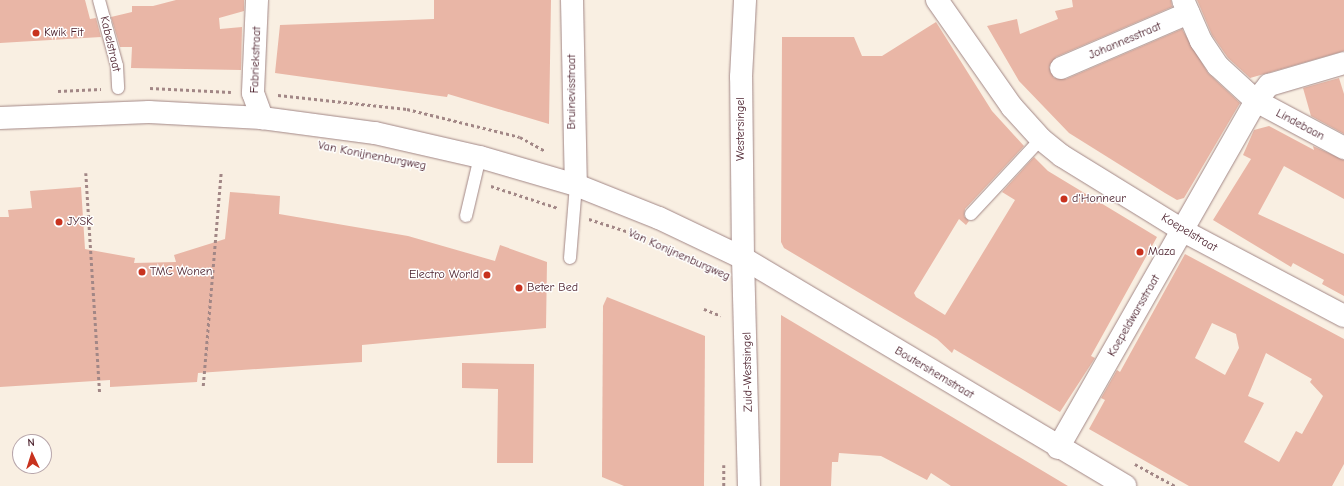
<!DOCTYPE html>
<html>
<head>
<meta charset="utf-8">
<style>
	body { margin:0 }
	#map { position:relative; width:1344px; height:486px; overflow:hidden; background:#f9efe2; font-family:"Comic Neue",sans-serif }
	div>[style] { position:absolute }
	.building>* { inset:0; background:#e9b6a6 }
	.path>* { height:2.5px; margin-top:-1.25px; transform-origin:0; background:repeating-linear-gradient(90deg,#a28786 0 3px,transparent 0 6px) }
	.roads { filter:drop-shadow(0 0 1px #a28786) drop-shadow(0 0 1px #a28786) }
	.service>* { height:12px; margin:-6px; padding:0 6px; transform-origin:6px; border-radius:6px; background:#fff }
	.minor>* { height:22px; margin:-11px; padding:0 11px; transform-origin:11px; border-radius:11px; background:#fff }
	.tertiary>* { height:22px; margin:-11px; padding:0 11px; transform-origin:11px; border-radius:11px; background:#fff }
	.secondary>* { height:22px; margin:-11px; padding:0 11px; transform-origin:11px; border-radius:11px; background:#fff }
	.dots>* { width:11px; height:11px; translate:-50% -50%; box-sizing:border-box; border:2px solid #fff; border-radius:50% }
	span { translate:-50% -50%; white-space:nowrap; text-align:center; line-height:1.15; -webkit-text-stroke:3px #fff; paint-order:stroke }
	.poi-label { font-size:12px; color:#4a1f2b }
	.left { translate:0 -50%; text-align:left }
	.right { translate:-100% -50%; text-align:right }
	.street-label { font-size:12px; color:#4a1f2b }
	.north { position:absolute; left:12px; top:434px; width:40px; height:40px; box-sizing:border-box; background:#fff; border:1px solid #b7a5aa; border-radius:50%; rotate:356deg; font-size:11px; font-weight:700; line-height:16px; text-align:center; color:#4a1f2b }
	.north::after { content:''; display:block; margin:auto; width:14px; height:18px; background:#c8321e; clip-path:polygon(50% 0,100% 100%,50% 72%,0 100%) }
</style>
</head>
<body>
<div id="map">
	<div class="building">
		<i style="clip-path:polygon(0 0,85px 0,90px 19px,96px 18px,101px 37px,0 43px)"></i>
		<i style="clip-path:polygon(176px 0,244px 0,244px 11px,219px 18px,220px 29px,242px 27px,241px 70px,131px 68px,132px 47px,120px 47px,111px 17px,132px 12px,132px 6px,153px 6px)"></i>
		<i style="clip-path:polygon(434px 0,551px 0,549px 124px,448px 94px,447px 97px,275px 73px,280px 25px,434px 19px)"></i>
		<i style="clip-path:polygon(1072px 0,1171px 0,1172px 7px,1056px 57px,1049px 67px,1054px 78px,1066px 79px,1182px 29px,1208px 73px,1240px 103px,1184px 198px,1177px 200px,1165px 193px,1069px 133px,1019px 81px,987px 26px,1017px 19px,1020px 34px,1058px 19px,1055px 11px,1073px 7px)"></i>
		<i style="clip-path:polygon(1197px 0,1344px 0,1344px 51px,1250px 78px,1228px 58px,1212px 35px)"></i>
		<i style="clip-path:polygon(936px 22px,992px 111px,1024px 146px,965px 209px,964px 216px,969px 221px,966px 225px,959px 219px,914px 293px,916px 297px,945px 315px,1015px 200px,1002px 192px,1034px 157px,1048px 171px,1157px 237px,1091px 356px,1095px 358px,1060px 412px,954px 349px,952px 353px,937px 339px,784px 248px,781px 242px,782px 37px,854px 37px,862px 56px,882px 56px)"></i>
		<i style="clip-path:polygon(1339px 78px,1344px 94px,1344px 134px,1311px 116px,1303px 88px)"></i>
		<i style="clip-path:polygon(1269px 126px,1314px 150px,1313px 146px,1344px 160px,1344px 199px,1284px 166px,1258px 214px,1344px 254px,1344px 296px,1322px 284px,1324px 280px,1293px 263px,1291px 267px,1213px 220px,1251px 159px,1243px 155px,1254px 130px)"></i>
		<i style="clip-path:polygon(81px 187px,85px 249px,135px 258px,134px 263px,176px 262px,174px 255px,225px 239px,230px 192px,280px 196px,279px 214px,408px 236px,495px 261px,500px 245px,547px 262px,546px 328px,362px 345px,362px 362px,198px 373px,197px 382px,110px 387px,110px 380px,0 387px,0 217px,9px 217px,8px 210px,32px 208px,30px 191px)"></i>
		<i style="clip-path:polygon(evenodd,1185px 254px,1344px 339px,1344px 464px,1332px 486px,1189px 486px,1089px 429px,1105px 400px,1101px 398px,1117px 370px,1120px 372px,1185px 254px,1212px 323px,1236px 334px,1239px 348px,1225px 375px,1195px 358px,1212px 323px,1185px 254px,1266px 353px,1312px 379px,1310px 382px,1323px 396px,1302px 434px,1296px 431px,1279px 462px,1244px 442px,1264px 403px,1248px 396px,1266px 353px)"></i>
		<i style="clip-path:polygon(607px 297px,705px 336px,704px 486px,624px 486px,602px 477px,603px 306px)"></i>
		<i style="clip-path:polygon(781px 315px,994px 442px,1068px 486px,951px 486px,931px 473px,927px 480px,881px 456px,839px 453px,838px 462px,832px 462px,831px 486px,780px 486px)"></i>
		<i style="clip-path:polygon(462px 363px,534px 364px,533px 463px,497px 463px,498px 389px,462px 388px)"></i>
	</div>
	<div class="path">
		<i style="left:150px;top:88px;width:81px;rotate:2.8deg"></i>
		<i style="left:58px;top:91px;width:43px;rotate:-2.7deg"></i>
		<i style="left:278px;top:95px;width:130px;rotate:6.2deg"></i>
		<i style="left:407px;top:109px;width:116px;rotate:13.9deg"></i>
		<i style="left:520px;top:137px;width:29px;rotate:29deg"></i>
		<i style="left:86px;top:173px;width:221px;rotate:86.4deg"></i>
		<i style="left:491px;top:186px;width:71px;rotate:18.2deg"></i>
		<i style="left:589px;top:219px;width:45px;rotate:18deg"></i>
		<i style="left:704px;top:309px;width:18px;rotate:22deg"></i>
		<i style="left:203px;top:386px;width:215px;rotate:-85.2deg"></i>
		<i style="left:1135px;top:464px;width:46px;rotate:28.8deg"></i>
		<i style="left:724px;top:465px;width:21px;rotate:90deg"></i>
	</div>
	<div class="roads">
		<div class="service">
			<i style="left:99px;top:0;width:68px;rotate:74.7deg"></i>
			<i style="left:117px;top:66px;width:22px;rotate:87deg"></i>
			<i style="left:971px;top:214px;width:103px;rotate:-47deg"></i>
			<i style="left:466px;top:216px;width:61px;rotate:-76.7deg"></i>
			<i style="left:570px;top:258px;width:73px;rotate:-85.3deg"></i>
		</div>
		<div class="minor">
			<i style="left:257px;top:0;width:93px;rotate:92.5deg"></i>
			<i style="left:253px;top:93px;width:27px;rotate:70deg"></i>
			<i style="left:572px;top:0;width:185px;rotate:88.8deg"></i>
			<i style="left:937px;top:0;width:131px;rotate:55deg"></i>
			<i style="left:1012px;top:107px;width:43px;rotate:47.8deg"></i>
			<i style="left:1041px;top:139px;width:27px;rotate:39deg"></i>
			<i style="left:1062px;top:156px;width:149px;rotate:31.6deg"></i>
			<i style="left:1189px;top:234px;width:175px;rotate:27.9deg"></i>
			<i style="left:1183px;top:0;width:45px;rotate:66.3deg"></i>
			<i style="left:1201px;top:41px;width:30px;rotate:56deg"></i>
			<i style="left:1218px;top:66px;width:52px;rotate:42.6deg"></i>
			<i style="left:1256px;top:101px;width:100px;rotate:28.1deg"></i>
			<i style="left:1061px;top:68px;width:139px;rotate:-23.3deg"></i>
			<i style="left:1058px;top:448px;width:400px;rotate:-60.3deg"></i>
			<i style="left:1256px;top:101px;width:21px;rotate:-51deg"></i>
			<i style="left:1269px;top:85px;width:78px;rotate:-16.3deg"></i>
		</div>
		<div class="tertiary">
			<i style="left:743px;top:258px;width:228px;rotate:88.5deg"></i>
		</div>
		<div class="secondary">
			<i style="left:0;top:118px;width:149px;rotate:-2.3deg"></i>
			<i style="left:149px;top:112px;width:113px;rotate:3deg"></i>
			<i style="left:262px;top:118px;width:114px;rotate:7.6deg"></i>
			<i style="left:375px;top:133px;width:108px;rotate:12.9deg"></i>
			<i style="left:480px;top:157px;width:100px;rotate:16.3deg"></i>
			<i style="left:576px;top:185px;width:89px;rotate:21.7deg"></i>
			<i style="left:659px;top:218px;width:93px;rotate:25.5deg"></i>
			<i style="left:743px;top:258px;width:445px;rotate:30.8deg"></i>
			<i style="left:743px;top:258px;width:181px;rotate:-90.6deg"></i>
			<i style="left:741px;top:77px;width:77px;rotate:-87deg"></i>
		</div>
	</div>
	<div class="dots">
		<i style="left:36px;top:33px;background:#c8321e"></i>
		<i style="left:1064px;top:199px;background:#c8321e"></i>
		<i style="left:59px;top:222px;background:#c8321e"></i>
		<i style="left:1140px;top:252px;background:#c8321e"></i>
		<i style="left:142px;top:272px;background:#c8321e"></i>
		<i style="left:487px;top:275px;background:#c8321e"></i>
		<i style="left:519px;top:288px;background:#c8321e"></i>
	</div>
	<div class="poi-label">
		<span class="left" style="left:44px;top:33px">Kwik Fit</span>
		<span class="left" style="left:1072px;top:199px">d'Honneur</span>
		<span class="left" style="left:67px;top:222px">JYSK</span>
		<span class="left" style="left:1148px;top:252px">Maza</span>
		<span class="left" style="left:150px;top:272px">TMC Wonen</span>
		<span class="right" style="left:479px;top:275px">Electro World</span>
		<span class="left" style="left:527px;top:288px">Beter Bed</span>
	</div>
	<div class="street-label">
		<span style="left:1125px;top:41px;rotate:-23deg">Johannesstraat</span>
		<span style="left:110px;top:44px;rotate:77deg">Kabelstraat</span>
		<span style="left:256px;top:60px;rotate:-88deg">Fabriekstraat</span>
		<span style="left:572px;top:92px;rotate:-90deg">Bruinevisstraat</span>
		<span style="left:1300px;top:125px;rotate:28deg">Lindebaan</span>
		<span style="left:741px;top:129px;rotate:-90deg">Westersingel</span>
		<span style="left:372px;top:156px;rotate:11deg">Van Konijnenburgweg</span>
		<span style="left:1189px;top:233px;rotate:31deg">Koepelstraat</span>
		<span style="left:679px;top:255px;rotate:24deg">Van Konijnenburgweg</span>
		<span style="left:1134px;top:316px;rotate:-60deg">Koepeldwarsstraat</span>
		<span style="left:748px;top:372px;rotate:-91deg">Zuid-Westsingel</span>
		<span style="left:934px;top:373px;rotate:31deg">Boutershemstraat</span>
	</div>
	<div class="north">N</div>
</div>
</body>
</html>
